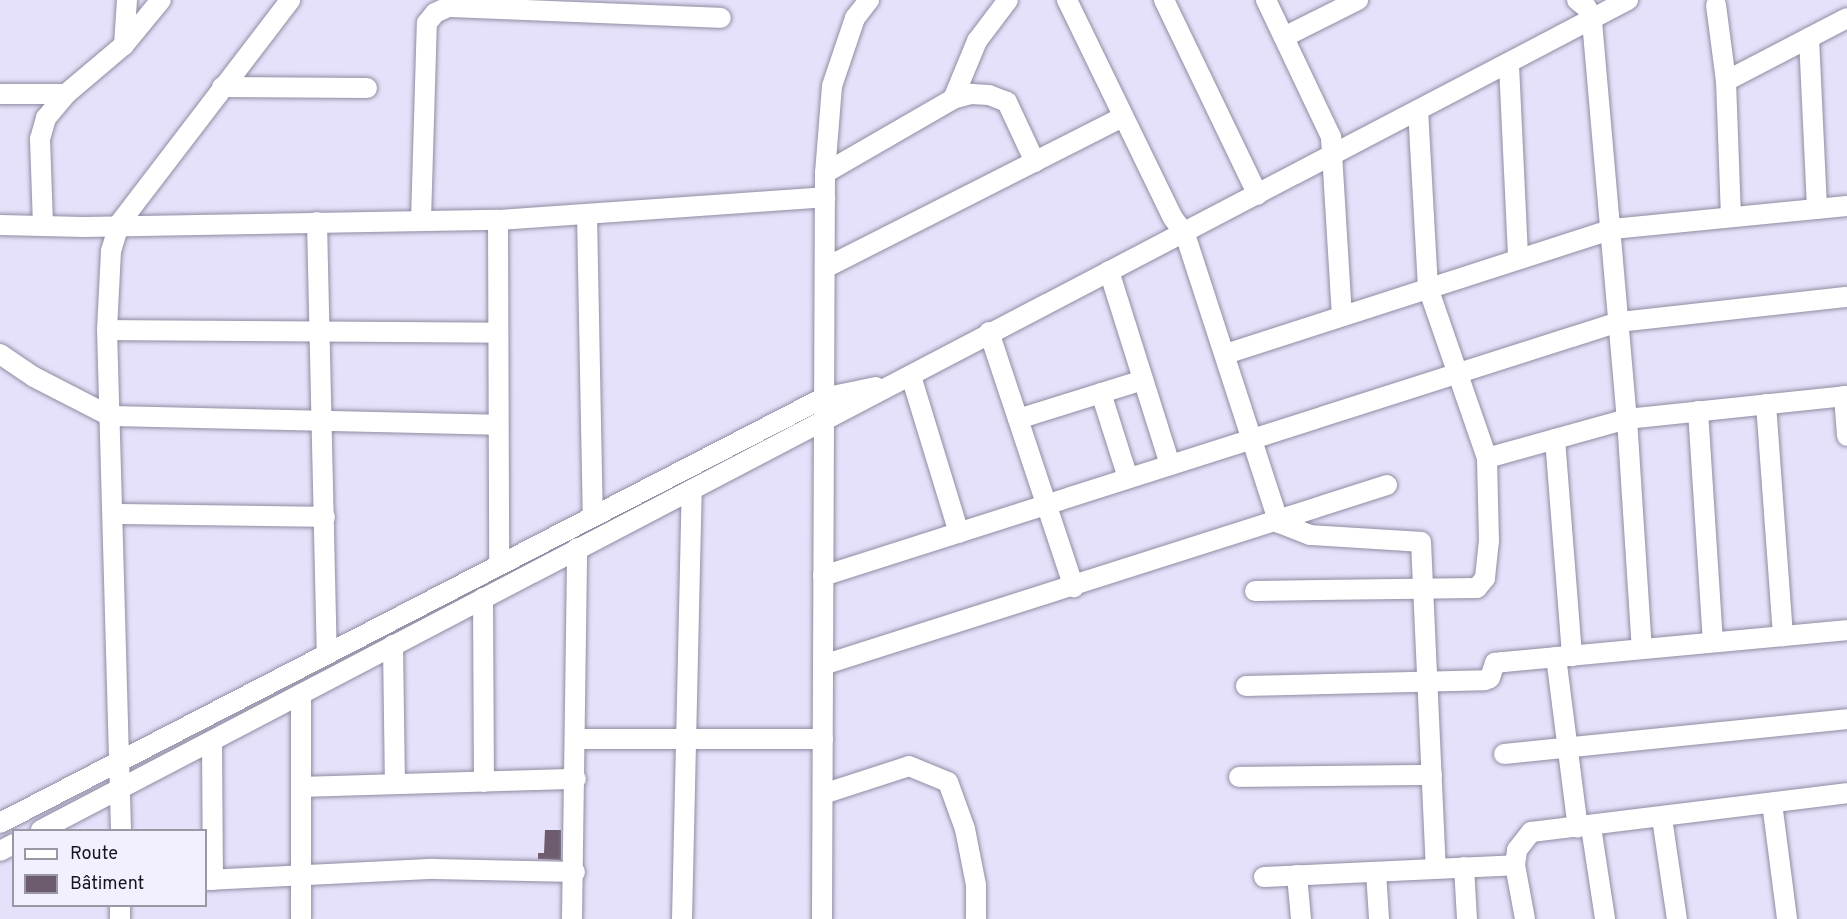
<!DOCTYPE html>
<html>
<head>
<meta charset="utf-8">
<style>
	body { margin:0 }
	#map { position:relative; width:1847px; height:919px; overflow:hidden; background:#e5e1fa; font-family:Overpass,sans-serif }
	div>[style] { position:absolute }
	.building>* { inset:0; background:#6c5c6d }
	.roads { filter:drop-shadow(0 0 2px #8f8ca2) drop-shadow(0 0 2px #8f8ca2) }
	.minor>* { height:20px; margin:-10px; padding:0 10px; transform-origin:10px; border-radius:10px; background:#fff }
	span { translate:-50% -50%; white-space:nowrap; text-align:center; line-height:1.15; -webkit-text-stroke:6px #f2f0ff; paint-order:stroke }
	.legend { position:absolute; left:12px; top:829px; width:195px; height:78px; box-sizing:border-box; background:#f2f0ff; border:2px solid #9a98a5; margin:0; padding:8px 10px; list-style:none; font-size:18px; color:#16151d }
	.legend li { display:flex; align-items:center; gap:12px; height:30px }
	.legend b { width:30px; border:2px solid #9a98a5 }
</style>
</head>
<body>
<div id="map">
	<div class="building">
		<i style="clip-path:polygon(545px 830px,561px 830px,561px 860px,538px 859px,538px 853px,544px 853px)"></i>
	</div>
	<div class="roads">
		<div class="minor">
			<i style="left:1067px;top:0;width:242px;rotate:64.1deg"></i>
			<i style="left:1173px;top:218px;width:20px;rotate:53deg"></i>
			<i style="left:1185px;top:234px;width:304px;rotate:72deg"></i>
			<i style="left:1279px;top:523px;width:33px;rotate:21deg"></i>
			<i style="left:1310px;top:535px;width:111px;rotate:3.6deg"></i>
			<i style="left:1421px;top:542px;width:326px;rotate:87.4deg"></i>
			<i style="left:1164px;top:0;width:216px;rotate:64.3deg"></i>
			<i style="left:1266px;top:0;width:152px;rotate:64.6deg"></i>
			<i style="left:1331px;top:137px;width:179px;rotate:86.5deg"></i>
			<i style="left:1577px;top:0;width:13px;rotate:39deg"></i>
			<i style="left:1587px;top:8px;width:14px;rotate:69deg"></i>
			<i style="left:1592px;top:21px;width:400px;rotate:85deg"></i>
			<i style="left:1627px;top:419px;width:229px;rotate:86.3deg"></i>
			<i style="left:1716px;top:5px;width:77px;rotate:82.5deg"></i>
			<i style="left:1726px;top:81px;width:136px;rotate:87.9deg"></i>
			<i style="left:1284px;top:37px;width:83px;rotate:-26.6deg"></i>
			<i style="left:1809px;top:38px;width:171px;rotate:87.3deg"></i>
			<i style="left:124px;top:45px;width:45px;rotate:-86.2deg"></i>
			<i style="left:1509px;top:65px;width:194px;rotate:87.3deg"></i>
			<i style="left:1726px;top:81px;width:136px;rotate:-27.5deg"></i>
			<i style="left:222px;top:87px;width:145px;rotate:0.4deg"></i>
			<i style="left:0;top:94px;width:66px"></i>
			<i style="left:953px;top:99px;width:63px;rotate:-67.5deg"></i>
			<i style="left:977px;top:41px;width:51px;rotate:-52.9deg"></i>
			<i style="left:825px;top:173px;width:148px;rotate:-30deg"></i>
			<i style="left:953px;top:99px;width:19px;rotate:-16deg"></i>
			<i style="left:971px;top:94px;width:18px;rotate:3deg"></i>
			<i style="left:989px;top:95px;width:19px;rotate:21deg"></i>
			<i style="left:1007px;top:102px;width:66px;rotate:65deg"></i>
			<i style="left:587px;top:214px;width:302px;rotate:88.9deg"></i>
			<i style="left:421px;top:220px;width:197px;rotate:-88.3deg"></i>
			<i style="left:427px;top:23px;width:13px;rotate:-51deg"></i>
			<i style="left:435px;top:13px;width:14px;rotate:-25deg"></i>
			<i style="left:448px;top:7px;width:273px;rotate:2.3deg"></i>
			<i style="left:498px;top:220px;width:345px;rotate:89.8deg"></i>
			<i style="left:317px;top:222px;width:431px;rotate:88.7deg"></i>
			<i style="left:0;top:225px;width:84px;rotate:1.4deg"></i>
			<i style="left:84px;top:227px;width:414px;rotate:-1deg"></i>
			<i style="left:498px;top:220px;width:328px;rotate:-4deg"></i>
			<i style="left:43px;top:225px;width:86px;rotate:-92deg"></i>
			<i style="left:40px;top:139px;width:22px;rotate:-74deg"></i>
			<i style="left:46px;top:118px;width:31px;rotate:-50deg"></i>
			<i style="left:66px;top:94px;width:76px;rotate:-40.2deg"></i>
			<i style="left:124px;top:45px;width:58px;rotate:-50.6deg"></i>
			<i style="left:825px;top:268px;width:334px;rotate:-26.9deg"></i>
			<i style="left:1109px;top:271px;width:203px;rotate:72.5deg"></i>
			<i style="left:107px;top:330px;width:390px;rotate:0.4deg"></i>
			<i style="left:989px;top:332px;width:269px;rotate:71.6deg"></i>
			<i style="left:0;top:354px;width:41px;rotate:34.1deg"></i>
			<i style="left:34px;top:377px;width:85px;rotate:27.2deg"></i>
			<i style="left:110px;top:416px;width:388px;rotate:1.3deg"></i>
			<i style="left:1226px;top:354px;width:406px;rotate:-17.9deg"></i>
			<i style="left:1612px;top:229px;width:236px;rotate:-5.6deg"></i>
			<i style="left:911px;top:376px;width:164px;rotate:73deg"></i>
			<i style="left:1101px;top:393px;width:89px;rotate:72.4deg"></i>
			<i style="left:1844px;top:396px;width:40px;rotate:85.7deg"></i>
			<i style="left:1766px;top:404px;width:233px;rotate:85.8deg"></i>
			<i style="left:1698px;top:411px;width:231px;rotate:86.3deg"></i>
			<i style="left:1018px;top:419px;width:131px;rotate:-17.3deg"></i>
			<i style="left:1555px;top:439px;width:218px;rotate:85.5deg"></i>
			<i style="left:1487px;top:458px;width:145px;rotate:-15.6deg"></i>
			<i style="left:1627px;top:419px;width:221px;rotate:-6deg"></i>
			<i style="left:113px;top:514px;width:212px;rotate:0.8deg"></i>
			<i style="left:823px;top:576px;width:836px;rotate:-17.7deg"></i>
			<i style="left:1619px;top:322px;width:229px;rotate:-6.3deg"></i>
			<i style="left:1255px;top:591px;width:222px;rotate:-0.8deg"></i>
			<i style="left:1477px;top:588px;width:13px;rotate:-51deg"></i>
			<i style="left:1485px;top:578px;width:37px;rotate:-84deg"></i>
			<i style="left:1489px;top:541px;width:83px;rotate:-91.4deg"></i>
			<i style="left:1487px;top:458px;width:180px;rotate:-109.1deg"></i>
			<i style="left:1428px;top:288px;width:177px;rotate:-93.2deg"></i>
			<i style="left:483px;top:598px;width:184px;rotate:89.7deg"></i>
			<i style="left:393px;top:645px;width:139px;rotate:89.2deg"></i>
			<i style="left:1556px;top:657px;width:172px;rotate:82.7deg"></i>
			<i style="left:823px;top:665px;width:592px;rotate:-17.7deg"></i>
			<i style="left:1246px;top:686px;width:239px;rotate:-1.4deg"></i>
			<i style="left:1485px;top:680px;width:5px;rotate:-22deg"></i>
			<i style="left:1490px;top:678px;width:16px;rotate:-72deg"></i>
			<i style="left:1495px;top:663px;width:8px;rotate:-7deg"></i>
			<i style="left:1503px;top:662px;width:345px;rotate:-5.3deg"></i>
			<i style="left:576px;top:739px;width:247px"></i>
			<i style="left:212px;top:742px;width:138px;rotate:89.6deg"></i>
			<i style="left:1504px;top:754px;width:345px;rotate:-5.8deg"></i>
			<i style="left:1239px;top:777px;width:193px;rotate:-0.6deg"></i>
			<i style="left:301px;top:787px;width:275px;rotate:-1.7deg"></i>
			<i style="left:823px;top:794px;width:90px;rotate:-18deg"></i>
			<i style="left:909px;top:766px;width:42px;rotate:22.3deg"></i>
			<i style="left:948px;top:782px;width:50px;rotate:70.1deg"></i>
			<i style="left:965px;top:829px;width:57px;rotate:78.9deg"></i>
			<i style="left:976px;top:885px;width:34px;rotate:90deg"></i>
			<i style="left:1772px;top:803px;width:117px;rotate:82.6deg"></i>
			<i style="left:1662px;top:818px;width:102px;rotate:81.6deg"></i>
			<i style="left:0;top:823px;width:926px;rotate:-27.31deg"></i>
			<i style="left:823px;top:398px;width:54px;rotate:-11.7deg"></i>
			<i style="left:1591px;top:827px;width:93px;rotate:81.3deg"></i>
			<i style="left:41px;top:830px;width:1791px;rotate:-27.61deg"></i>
			<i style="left:121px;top:830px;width:500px;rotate:-91.6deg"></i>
			<i style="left:107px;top:330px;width:79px;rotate:-87.1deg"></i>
			<i style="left:111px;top:251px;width:28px;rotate:-73deg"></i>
			<i style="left:119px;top:224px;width:282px;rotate:-52.6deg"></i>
			<i style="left:0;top:851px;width:16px;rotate:-27deg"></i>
			<i style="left:1464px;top:867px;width:52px;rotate:86.7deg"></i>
			<i style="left:1376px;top:872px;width:47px;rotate:86.3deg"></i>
			<i style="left:1297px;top:875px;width:44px;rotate:84.8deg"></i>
			<i style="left:1264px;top:877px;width:251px;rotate:-2.7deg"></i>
			<i style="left:206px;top:880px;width:228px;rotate:-2.8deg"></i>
			<i style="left:434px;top:869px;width:141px;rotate:1.2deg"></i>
			<i style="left:120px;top:919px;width:13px;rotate:-90deg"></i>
			<i style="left:301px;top:919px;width:225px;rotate:-90deg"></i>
			<i style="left:572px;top:919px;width:371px;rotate:-89.2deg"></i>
			<i style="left:682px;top:919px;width:429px;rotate:-88.7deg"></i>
			<i style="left:822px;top:919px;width:746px;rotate:-89.77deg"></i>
			<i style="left:825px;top:173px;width:87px;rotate:-85.4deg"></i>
			<i style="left:832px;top:86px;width:72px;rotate:-71.3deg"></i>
			<i style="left:855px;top:18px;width:23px;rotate:-52deg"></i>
			<i style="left:1525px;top:919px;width:55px;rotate:-100.5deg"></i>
			<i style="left:1515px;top:865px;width:15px;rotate:-82deg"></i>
			<i style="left:1517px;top:850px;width:23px;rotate:-52deg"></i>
			<i style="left:1531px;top:832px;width:318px;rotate:-7deg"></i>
		</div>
	</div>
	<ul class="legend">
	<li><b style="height:8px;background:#fff"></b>Route</li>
	<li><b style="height:16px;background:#6c5c6d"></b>Bâtiment</li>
	</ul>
</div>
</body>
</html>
